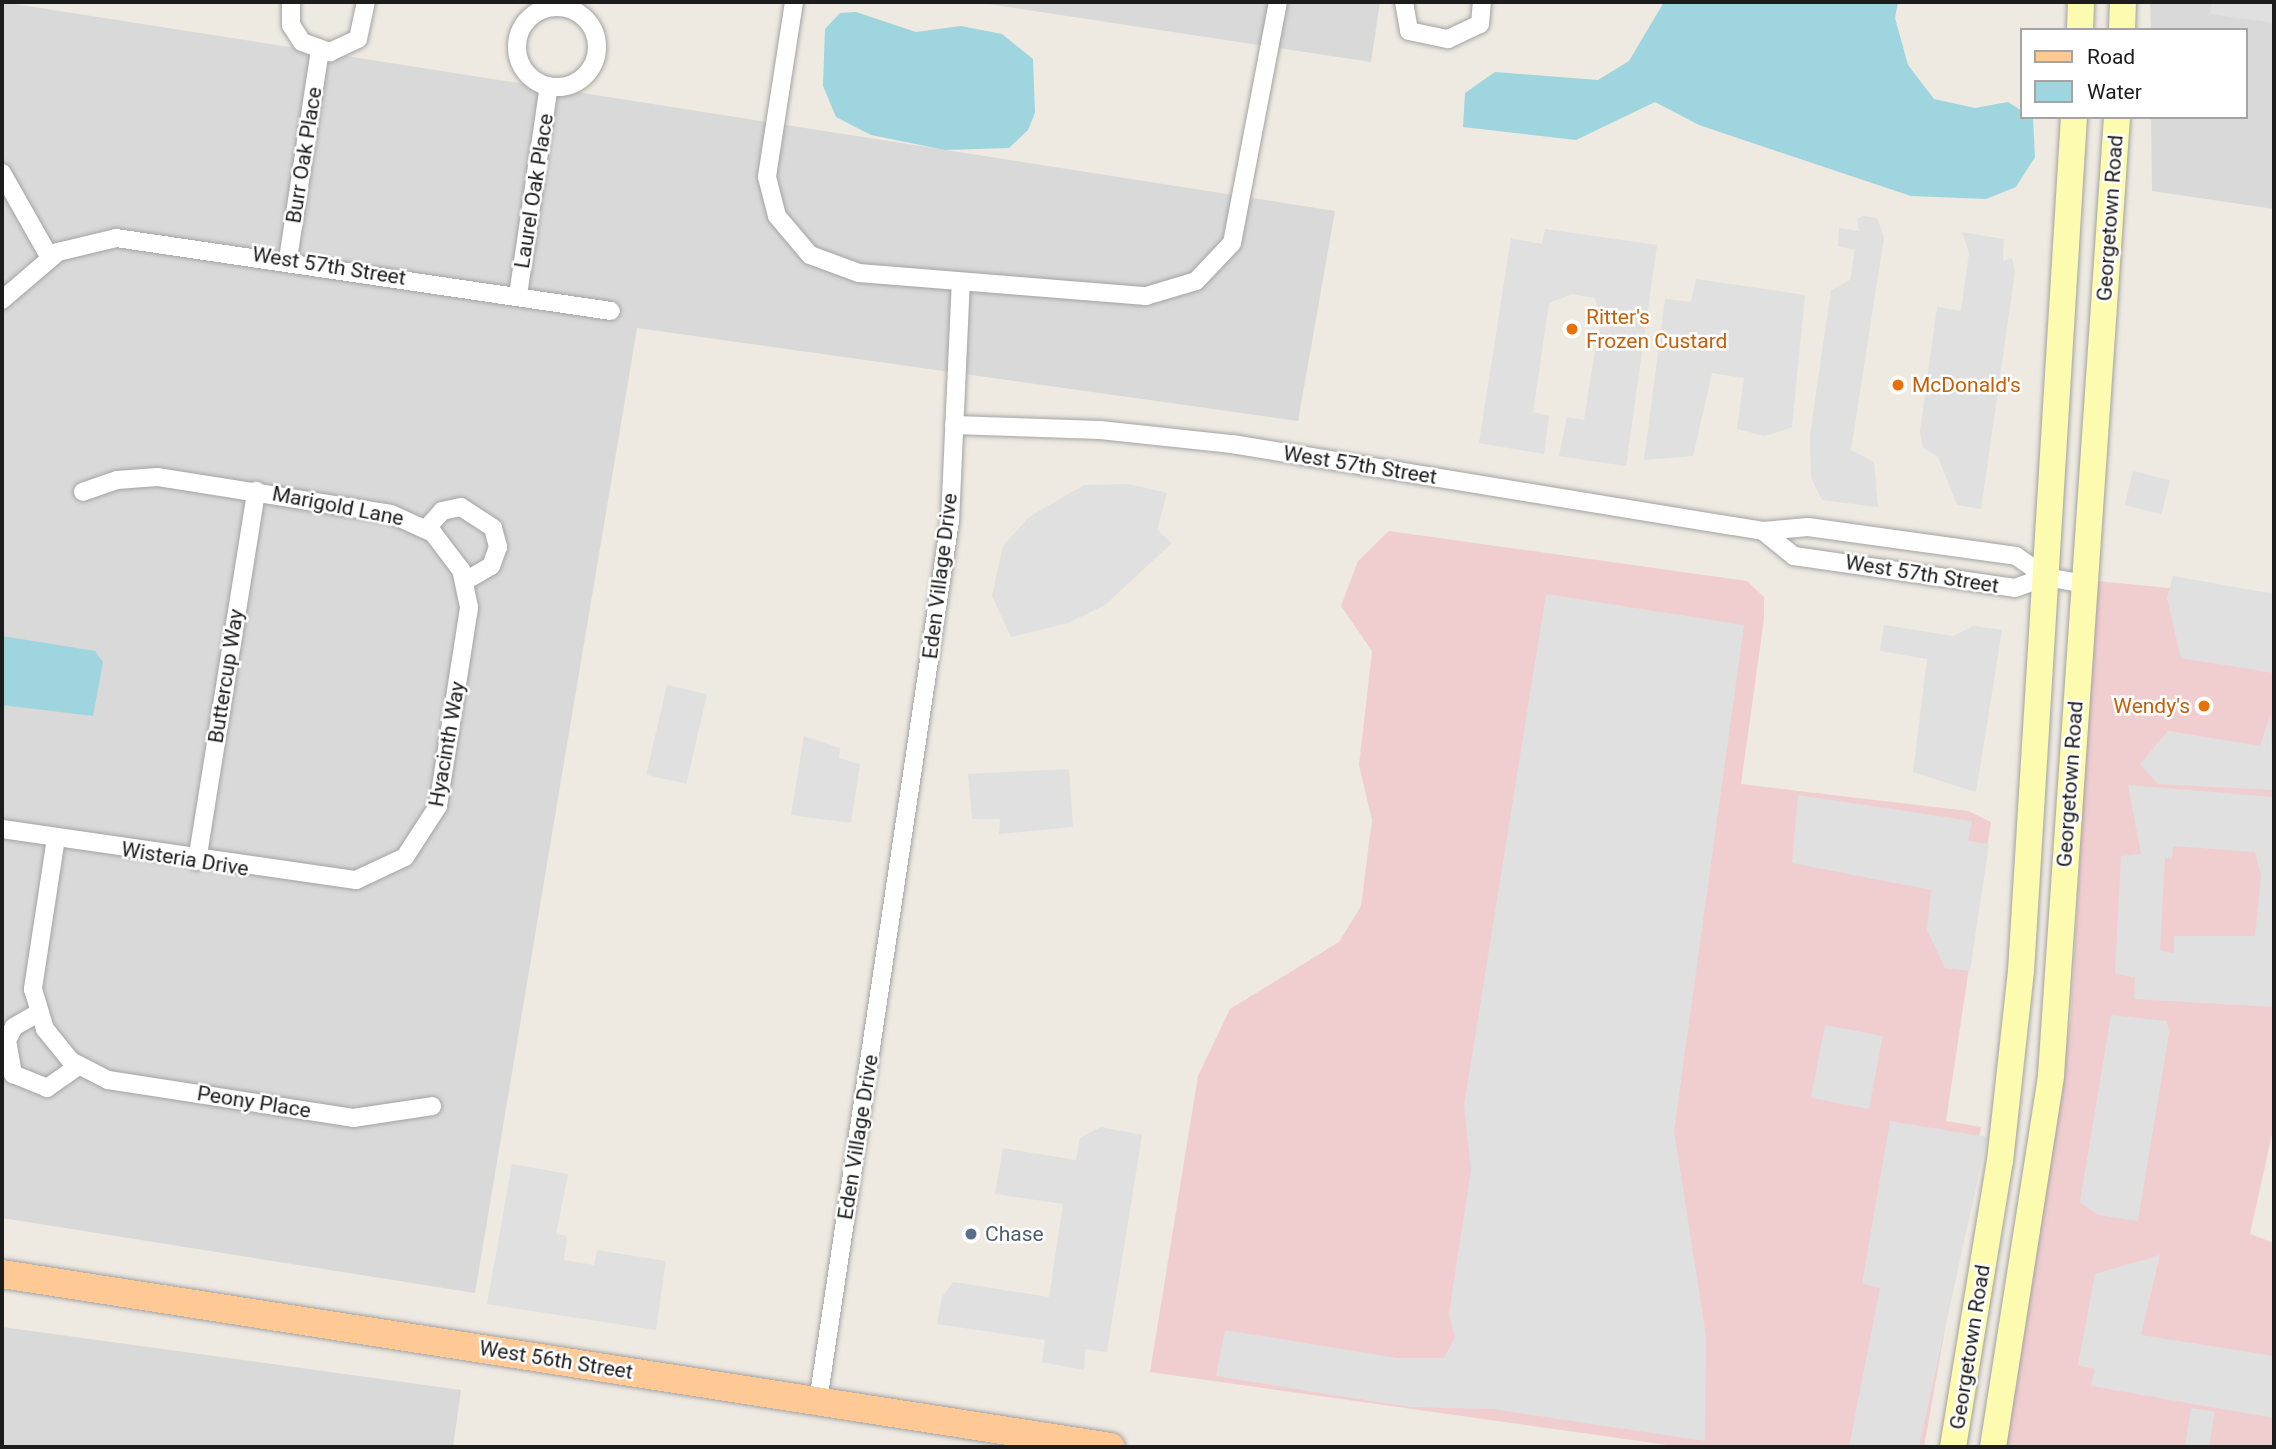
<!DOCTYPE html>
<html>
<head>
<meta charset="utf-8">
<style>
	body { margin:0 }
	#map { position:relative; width:2276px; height:1449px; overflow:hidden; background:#eee9e1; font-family:Roboto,sans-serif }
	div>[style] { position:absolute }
	.residential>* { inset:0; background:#dad9d9 }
	.commercial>* { inset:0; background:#f0ced0 }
	.parking>* { inset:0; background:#e0e0e0; transform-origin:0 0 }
	.water>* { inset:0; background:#9ed5de }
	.roads { filter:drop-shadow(0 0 2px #a3a3a3) drop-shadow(0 0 2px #a3a3a3) }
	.minor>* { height:18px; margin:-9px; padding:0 9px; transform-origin:9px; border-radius:9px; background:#fff }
	.minor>.ring { margin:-9px; padding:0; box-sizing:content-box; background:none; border:18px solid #fff; border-radius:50% }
	.secondary>* { height:26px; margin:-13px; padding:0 13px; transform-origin:13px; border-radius:13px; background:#fcfbb0 }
	.primary>* { height:28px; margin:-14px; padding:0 14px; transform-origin:14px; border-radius:14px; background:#ffc995 }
	.dots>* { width:19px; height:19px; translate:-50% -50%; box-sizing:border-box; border:4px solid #fff; border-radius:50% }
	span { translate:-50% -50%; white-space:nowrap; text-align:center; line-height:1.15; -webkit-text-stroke:5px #fff; paint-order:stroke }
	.street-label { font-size:21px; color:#1c1c1c }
	.food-label { font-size:21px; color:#c56008 }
	.left { translate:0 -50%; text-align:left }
	.right { translate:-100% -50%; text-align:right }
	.service-label { font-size:21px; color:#4e5e75 }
	.frame { position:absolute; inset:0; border:4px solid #1c1c1c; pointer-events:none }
	.legend { position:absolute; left:2020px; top:28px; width:228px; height:91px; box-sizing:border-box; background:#fff; border:2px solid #a4a4a4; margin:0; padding:9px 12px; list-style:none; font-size:21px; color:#1c1c1c }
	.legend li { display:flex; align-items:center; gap:14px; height:35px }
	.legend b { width:35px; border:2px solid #a4a4a4 }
</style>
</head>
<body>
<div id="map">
	<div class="residential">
		<i style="clip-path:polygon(2px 2px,1335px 211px,1298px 421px,637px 328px,475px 1293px,2px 1218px)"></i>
		<i style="clip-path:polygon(975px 2px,1380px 2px,1371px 62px)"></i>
		<i style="clip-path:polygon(2150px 2px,2274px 2px,2274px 209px,2152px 191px,2151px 117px,2246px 117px,2246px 30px,2151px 30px)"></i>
		<i style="clip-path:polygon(2px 1327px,461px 1390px,453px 1447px,2px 1447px)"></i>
	</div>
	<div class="commercial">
		<i style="clip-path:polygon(1389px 531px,1747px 581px,1764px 597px,1764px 619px,1741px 784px,1968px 811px,1991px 822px,1946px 1121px,1981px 1127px,1924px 1447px,1682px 1447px,1150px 1372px,1198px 1076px,1230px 1009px,1339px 942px,1361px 906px,1372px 820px,1359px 765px,1372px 651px,1341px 606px,1358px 561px)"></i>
		<i style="clip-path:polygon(2096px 581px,2274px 598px,2274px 1125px,2250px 1234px,2274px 1243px,2274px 1447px,2005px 1447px,2071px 1016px)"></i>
	</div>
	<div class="parking">
		<i style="clip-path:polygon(2212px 2px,2274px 2px,2274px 23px,2210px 14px)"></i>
		<i style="clip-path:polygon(1864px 216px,1877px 218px,1884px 237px,1851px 450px,1874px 462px,1878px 507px,1822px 500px,1811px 478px,1810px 435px,1831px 290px,1850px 280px,1855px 250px,1838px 246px,1839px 228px,1859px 231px,1857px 219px)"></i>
		<i style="clip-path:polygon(1545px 229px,1657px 245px,1626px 466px,1559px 456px,1567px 417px,1584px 420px,1601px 313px,1594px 298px,1572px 294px,1549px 303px,1533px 412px,1549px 416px,1544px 454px,1479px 443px,1511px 238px,1542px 244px)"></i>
		<i style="clip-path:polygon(1962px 232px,2004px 239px,2003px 261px,2012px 258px,2015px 271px,1981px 509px,1957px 505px,1938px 457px,1923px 448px,1920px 431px,1937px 307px,1961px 311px,1969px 253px)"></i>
		<i style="clip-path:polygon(1696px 279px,1805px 295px,1792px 427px,1765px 436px,1737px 429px,1744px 378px,1712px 373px,1693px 456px,1644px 460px,1665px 299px,1691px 302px)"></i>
		<i style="left:2133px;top:471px;width:38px;height:35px;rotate:14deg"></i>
		<i style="clip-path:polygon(1129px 484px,1167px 493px,1157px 530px,1172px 543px,1105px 605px,1068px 623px,1011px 637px,992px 596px,1003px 546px,1029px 517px,1084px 485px)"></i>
		<i style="clip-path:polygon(2173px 576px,2274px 594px,2274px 673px,2181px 658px,2167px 598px)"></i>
		<i style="clip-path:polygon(1546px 594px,1744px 625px,1674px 1131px,1706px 1336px,1705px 1441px,1493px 1409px,1410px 1407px,1216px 1376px,1225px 1330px,1397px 1358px,1444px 1358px,1455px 1338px,1449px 1313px,1471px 1170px,1464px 1106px)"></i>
		<i style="clip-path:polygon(1884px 625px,1953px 636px,1974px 626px,2002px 630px,1976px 792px,1913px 772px,1927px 659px,1880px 651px)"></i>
		<i style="left:667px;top:685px;width:41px;height:92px;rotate:13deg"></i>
		<i style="clip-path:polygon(2270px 716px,2274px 790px,2158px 784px,2140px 764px,2168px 731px,2260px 746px)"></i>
		<i style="clip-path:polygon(804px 736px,840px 748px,839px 758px,860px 764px,851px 823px,791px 815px)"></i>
		<i style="clip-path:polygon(1069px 769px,1073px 827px,999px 834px,1000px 819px,972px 819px,968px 774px)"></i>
		<i style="clip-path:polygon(evenodd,2128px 785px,2274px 797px,2274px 1007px,2134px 999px,2135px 978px,2115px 973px,2121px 856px,2141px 854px,2128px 785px,2173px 846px,2255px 852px,2261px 876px,2255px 936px,2174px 936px,2174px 953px,2160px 951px,2165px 858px,2172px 859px,2173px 846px)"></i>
		<i style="clip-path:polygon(1798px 795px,1972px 821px,1968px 841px,1989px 844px,1970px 971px,1945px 968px,1927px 930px,1931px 890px,1792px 863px)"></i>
		<i style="clip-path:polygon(2111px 1015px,2167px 1021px,2169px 1033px,2138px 1221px,2098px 1215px,2080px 1202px)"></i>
		<i style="left:1825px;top:1025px;width:59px;height:74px;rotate:11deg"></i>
		<i style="clip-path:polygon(1890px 1121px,1987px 1137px,1919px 1447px,1849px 1447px,1880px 1288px,1862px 1284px)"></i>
		<i style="clip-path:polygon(1101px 1127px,1142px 1135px,1107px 1352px,1085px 1349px,1084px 1370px,1042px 1362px,1045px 1340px,937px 1324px,942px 1297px,953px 1282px,1049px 1297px,1063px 1204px,995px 1194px,1003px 1148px,1076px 1160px,1080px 1138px)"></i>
		<i style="clip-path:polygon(512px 1164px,568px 1174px,556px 1234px,567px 1236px,564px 1260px,594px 1265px,597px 1250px,666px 1261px,656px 1330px,487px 1304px)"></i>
		<i style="clip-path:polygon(2160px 1255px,2141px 1335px,2274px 1356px,2274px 1418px,2091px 1386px,2095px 1369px,2078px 1365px,2095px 1274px)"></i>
		<i style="left:2191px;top:1408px;width:24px;height:39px;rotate:9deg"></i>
	</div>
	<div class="water">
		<i style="clip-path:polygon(1664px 2px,1898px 2px,1895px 18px,1908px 65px,1934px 99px,1975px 108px,2008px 102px,2033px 118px,2035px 157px,2016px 187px,1986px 199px,1911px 196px,1699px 125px,1655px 102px,1576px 140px,1463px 127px,1465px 93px,1495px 72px,1598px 80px,1629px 61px)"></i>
		<i style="clip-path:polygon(856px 12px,916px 32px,961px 26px,1002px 34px,1033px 59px,1035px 113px,1028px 130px,1009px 148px,945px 150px,871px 135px,836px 117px,823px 86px,825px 29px,840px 13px)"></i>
		<i style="clip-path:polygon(2px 636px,95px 651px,103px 662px,93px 716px,2px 705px)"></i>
	</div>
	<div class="roads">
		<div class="minor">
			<i style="left:291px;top:2px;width:23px;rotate:90deg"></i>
			<i style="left:291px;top:25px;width:20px;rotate:57deg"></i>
			<i style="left:302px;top:42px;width:30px;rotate:20deg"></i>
			<i style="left:330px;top:52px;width:31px;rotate:-25deg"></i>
			<i style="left:358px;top:39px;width:38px;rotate:-78deg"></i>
			<i style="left:794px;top:2px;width:177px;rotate:98.8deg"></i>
			<i style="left:767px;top:177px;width:40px;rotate:75.6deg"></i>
			<i style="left:777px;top:216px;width:51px;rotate:49.8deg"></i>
			<i style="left:810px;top:255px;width:52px;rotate:20.2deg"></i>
			<i style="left:859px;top:273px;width:288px;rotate:4.6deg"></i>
			<i style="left:1146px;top:296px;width:52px;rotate:-16.7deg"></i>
			<i style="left:1196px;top:281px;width:52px;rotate:-46.5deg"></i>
			<i style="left:1232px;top:243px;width:245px;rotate:-79.2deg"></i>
			<i style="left:1404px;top:2px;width:29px;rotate:80deg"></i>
			<i style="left:1409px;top:31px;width:40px;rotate:12deg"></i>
			<i style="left:1448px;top:39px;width:35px;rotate:-25deg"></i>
			<i style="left:1480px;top:24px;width:22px;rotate:-85deg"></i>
			<i class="ring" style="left:517px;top:7px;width:62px;height:62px"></i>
			<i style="left:2px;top:173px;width:98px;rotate:60.5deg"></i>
			<i style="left:288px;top:259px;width:210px;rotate:-81.3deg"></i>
			<i style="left:518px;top:295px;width:211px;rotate:-81.6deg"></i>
			<i style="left:2px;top:300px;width:74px;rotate:-40.6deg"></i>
			<i style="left:58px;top:252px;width:60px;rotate:-13.6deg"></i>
			<i style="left:116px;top:238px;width:500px;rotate:8.39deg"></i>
			<i style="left:954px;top:425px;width:146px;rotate:2deg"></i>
			<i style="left:1100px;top:430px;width:133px;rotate:6.1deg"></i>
			<i style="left:1232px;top:444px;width:538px;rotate:9.3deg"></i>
			<i style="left:1763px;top:531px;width:45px;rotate:-5.1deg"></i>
			<i style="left:1808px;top:527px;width:210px;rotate:7.9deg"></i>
			<i style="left:2016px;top:556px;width:37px;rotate:35deg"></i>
			<i style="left:2046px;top:577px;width:39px;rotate:10deg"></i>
			<i style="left:426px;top:529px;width:24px;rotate:-48deg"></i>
			<i style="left:442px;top:511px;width:19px;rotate:-12deg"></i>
			<i style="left:461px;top:507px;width:38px;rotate:33deg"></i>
			<i style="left:493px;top:528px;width:20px;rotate:75deg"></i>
			<i style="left:498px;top:547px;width:20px;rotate:110deg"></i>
			<i style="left:491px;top:566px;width:30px;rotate:150deg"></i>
			<i style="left:1763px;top:531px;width:40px;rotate:39deg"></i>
			<i style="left:1794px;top:556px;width:223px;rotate:8.2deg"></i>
			<i style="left:2015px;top:588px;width:33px;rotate:-20deg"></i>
			<i style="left:2px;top:829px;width:358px;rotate:8.2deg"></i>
			<i style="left:356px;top:880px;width:54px;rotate:-25.1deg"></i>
			<i style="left:405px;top:857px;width:61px;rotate:-57.1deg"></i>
			<i style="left:438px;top:806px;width:201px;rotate:-81.1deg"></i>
			<i style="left:469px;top:607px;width:38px;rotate:-102deg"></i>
			<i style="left:461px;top:570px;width:46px;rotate:-127.1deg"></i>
			<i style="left:433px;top:533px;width:46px;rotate:-155.7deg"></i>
			<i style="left:391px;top:514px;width:237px;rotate:-171deg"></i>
			<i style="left:157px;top:477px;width:40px;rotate:175.7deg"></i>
			<i style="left:117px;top:480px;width:36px;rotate:161deg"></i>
			<i style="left:56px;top:838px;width:153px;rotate:98.7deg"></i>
			<i style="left:33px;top:989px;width:42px;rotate:73.3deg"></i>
			<i style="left:45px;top:1029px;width:41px;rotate:50.9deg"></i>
			<i style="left:71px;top:1061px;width:42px;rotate:27.2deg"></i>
			<i style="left:108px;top:1080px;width:248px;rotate:8.8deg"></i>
			<i style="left:353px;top:1118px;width:80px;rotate:-8.6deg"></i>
			<i style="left:197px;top:861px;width:375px;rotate:-80.9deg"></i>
			<i style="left:38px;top:1013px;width:28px;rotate:150deg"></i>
			<i style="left:14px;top:1027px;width:15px;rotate:118deg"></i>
			<i style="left:7px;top:1040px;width:35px;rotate:80deg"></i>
			<i style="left:13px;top:1074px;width:37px;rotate:22deg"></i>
			<i style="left:47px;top:1088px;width:38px;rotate:-35deg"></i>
			<i style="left:818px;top:1401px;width:890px;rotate:-81.47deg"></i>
			<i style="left:950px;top:521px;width:239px;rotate:-87.4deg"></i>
		</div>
		<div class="secondary">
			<i style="left:2080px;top:30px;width:28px;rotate:-88deg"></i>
			<i style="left:2122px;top:30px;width:28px;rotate:-88deg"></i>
			<i style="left:1953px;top:1447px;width:290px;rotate:-80.7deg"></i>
			<i style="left:2000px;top:1161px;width:191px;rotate:-83.7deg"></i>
			<i style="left:2021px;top:971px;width:856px;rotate:-86.45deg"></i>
			<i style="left:1993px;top:1447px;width:376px;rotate:-81.1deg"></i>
			<i style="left:2051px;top:1075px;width:960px;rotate:-86.06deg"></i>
		</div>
		<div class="primary">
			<i style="left:2px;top:1274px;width:1122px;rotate:8.87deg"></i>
		</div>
	</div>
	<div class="dots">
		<i style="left:1572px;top:329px;background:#e8710a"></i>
		<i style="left:1898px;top:385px;background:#e8710a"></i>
		<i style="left:2204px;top:706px;background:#e8710a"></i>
		<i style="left:971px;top:1234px;background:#5c6f8a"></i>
	</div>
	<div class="street-label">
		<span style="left:304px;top:155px;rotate:-81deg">Burr Oak Place</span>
		<span style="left:534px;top:191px;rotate:-81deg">Laurel Oak Place</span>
		<span style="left:2110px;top:218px;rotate:-86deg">Georgetown Road</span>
		<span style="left:329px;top:266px;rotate:9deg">West 57th Street</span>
		<span style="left:1360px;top:465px;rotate:9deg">West 57th Street</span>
		<span style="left:338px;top:506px;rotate:11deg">Marigold Lane</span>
		<span style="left:1922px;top:574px;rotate:9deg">West 57th Street</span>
		<span style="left:940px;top:576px;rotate:-83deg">Eden Village Drive</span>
		<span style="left:226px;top:676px;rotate:-81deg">Buttercup Way</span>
		<span style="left:447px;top:744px;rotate:-80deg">Hyacinth Way</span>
		<span style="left:2070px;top:784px;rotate:-86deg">Georgetown Road</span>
		<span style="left:185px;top:859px;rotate:9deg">Wisteria Drive</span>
		<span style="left:254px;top:1102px;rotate:9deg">Peony Place</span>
		<span style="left:858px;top:1137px;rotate:-81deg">Eden Village Drive</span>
		<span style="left:1970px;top:1347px;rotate:-81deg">Georgetown Road</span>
		<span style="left:556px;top:1360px;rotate:9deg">West 56th Street</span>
	</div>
	<div class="food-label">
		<span class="left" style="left:1586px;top:329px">Ritter's<br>Frozen Custard</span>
		<span class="left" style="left:1912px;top:385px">McDonald's</span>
		<span class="right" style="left:2190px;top:706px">Wendy's</span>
	</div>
	<div class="service-label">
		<span class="left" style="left:985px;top:1234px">Chase</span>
	</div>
	<div class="frame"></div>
	<ul class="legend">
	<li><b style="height:9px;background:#ffc995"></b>Road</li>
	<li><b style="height:19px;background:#9ed5de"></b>Water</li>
	</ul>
</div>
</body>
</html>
